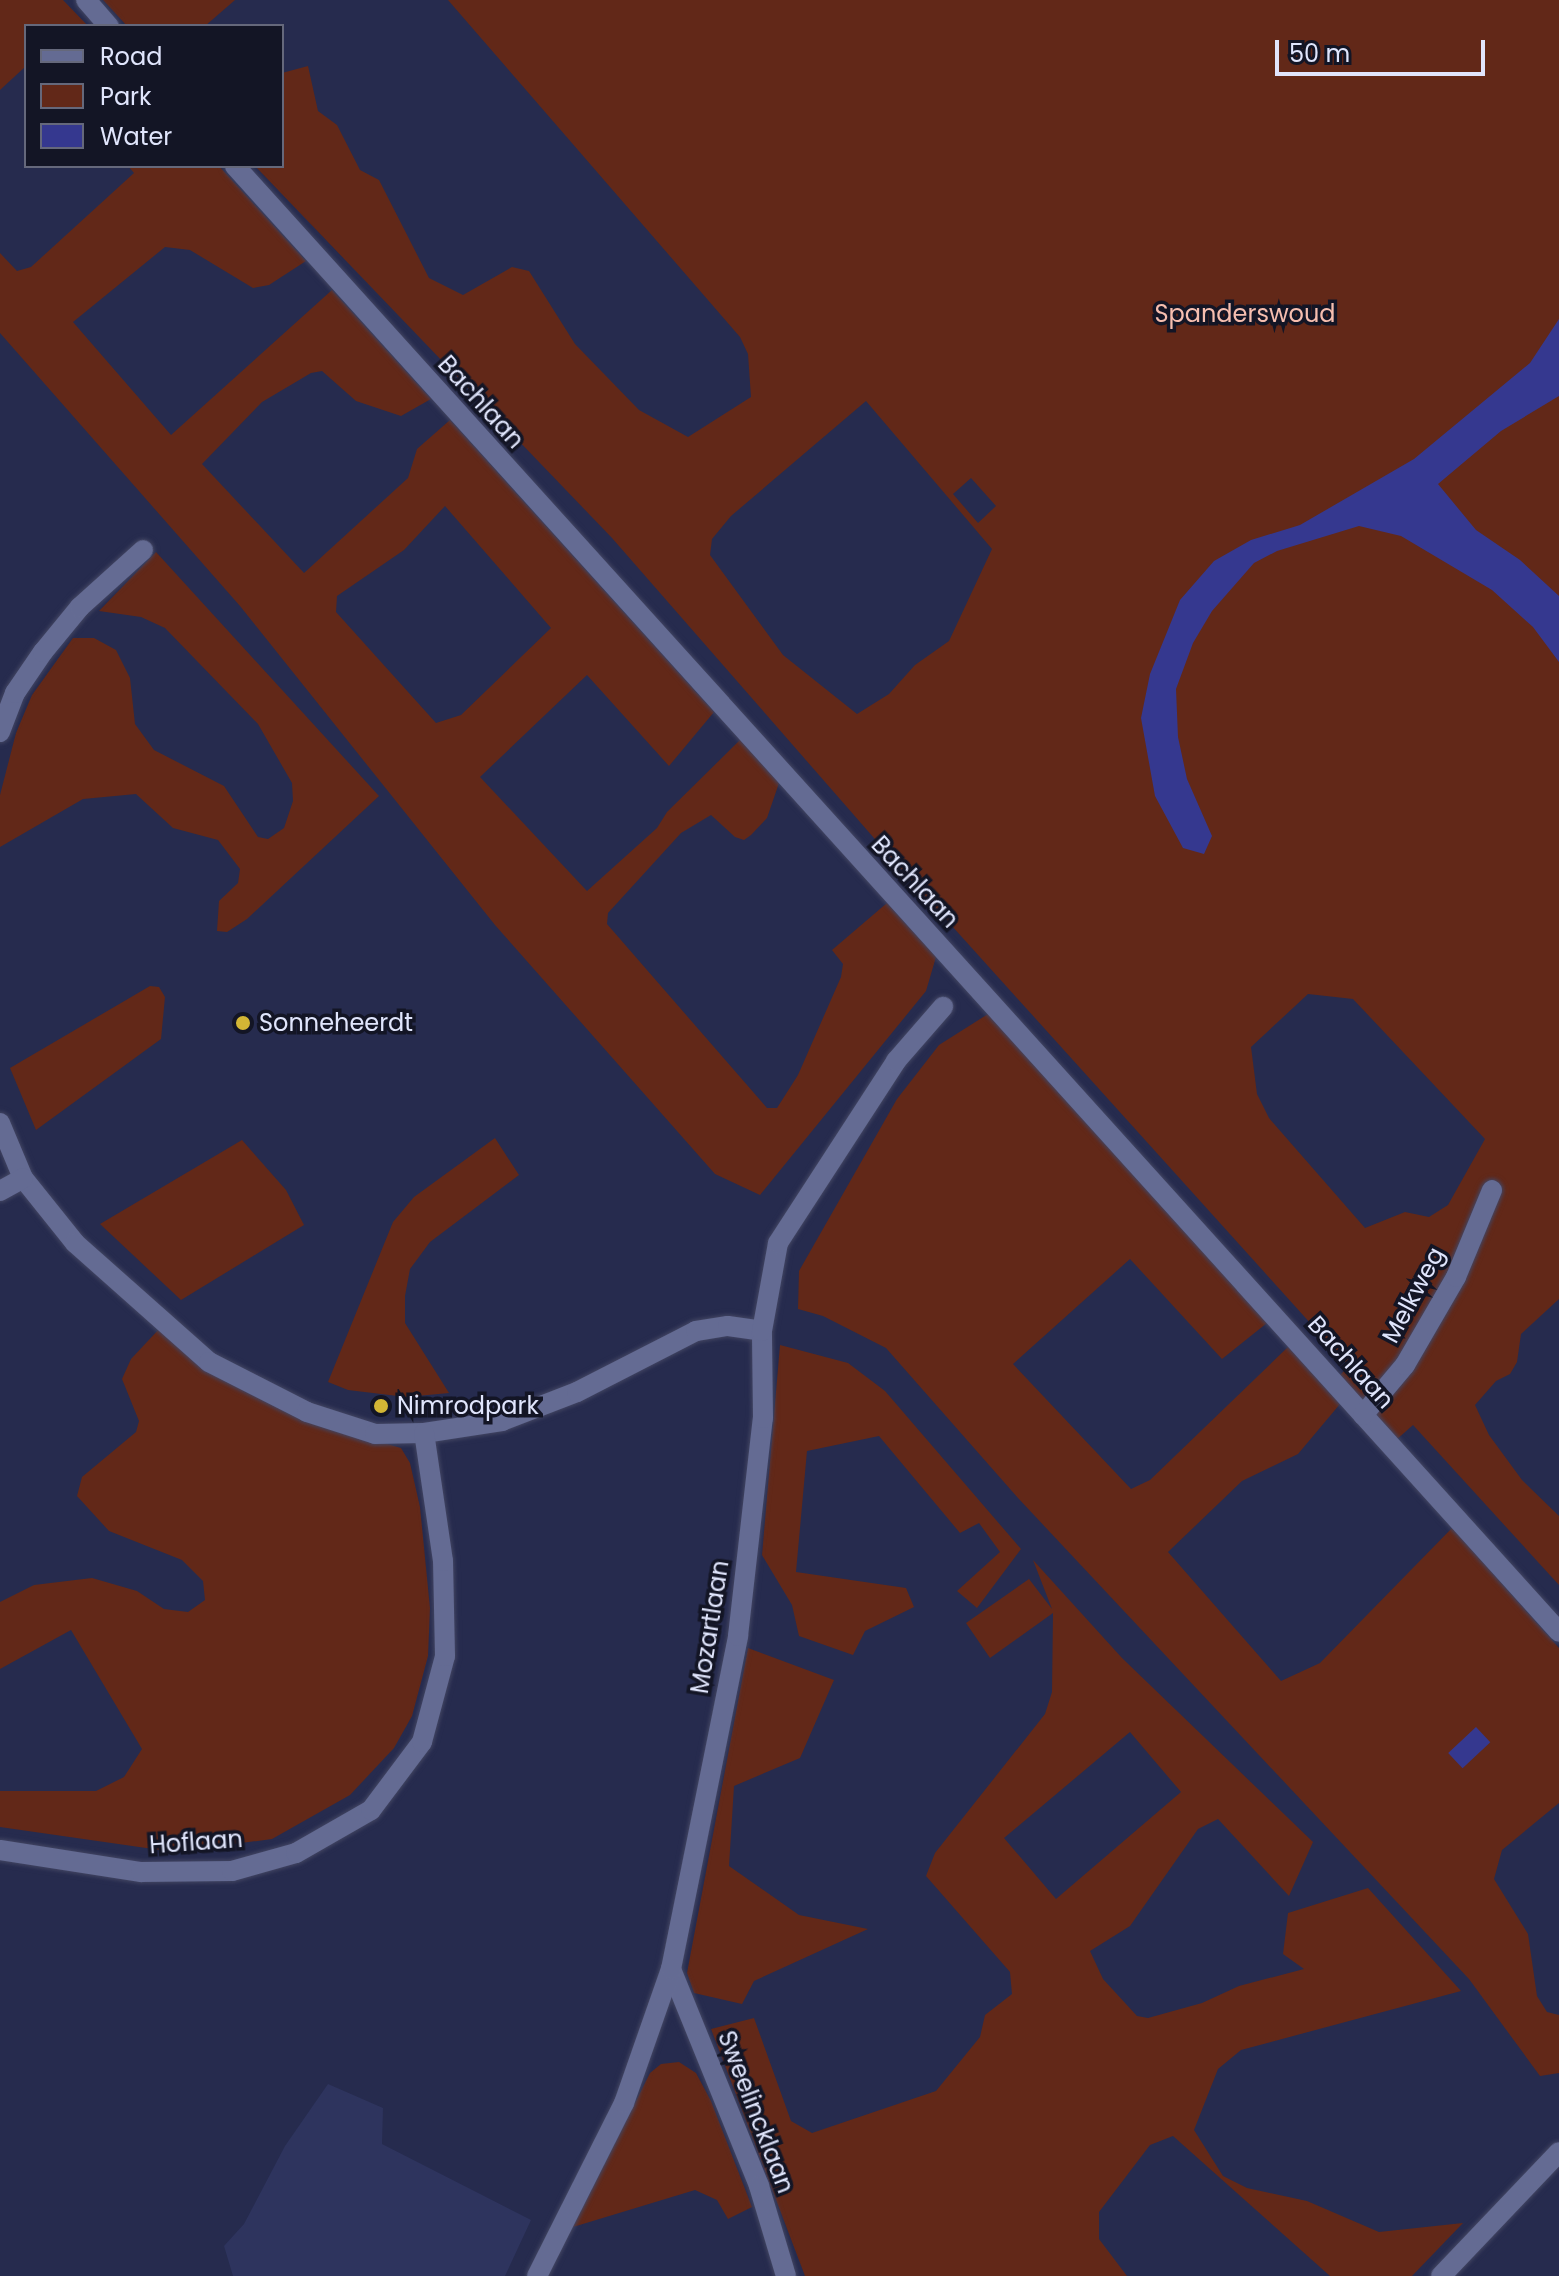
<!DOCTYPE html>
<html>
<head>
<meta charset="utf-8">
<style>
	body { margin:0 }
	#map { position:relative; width:1559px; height:2276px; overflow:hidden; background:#262b4e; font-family:Poppins,sans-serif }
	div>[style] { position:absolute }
	.built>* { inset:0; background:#2e345e }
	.green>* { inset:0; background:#622818 }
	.water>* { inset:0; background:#35388f; transform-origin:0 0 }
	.roads { filter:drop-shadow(0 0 2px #424562) drop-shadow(0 0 2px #424562) }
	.street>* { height:20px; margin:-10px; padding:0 10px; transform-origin:10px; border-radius:10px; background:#646b93 }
	.dots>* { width:22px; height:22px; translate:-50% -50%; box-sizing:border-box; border:4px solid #131525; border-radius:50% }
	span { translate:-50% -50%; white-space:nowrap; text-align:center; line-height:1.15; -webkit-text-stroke:7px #131525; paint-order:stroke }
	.park-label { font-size:24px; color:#f6beaf }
	.street-label { font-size:24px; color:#e0e5fc }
	.poi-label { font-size:24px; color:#e0e5fc }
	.left { translate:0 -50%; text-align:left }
	.legend { position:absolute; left:24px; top:24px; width:260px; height:144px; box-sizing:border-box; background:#131525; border:2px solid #65687b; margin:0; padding:10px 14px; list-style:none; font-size:24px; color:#e0e5fc }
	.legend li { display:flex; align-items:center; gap:16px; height:40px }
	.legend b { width:40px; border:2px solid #65687b }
	.scale { position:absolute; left:1275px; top:40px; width:210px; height:36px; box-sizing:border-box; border:4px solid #e0e5fc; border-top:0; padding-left:10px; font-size:24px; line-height:28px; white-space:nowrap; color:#e0e5fc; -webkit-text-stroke:6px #131525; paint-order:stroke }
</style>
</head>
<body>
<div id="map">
	<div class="built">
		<i style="clip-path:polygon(328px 2084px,383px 2108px,382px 2144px,531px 2220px,505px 2276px,233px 2276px,224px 2246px,244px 2224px,285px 2146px)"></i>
	</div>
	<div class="green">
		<i style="clip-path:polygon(0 0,63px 0,88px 26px,26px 26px,26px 66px,0 90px)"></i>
		<i style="clip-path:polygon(103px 0,235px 0,205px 26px,127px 26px)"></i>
		<i style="clip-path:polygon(evenodd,448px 0,1559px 0,1559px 1299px,1521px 1334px,1517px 1362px,1510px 1374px,1496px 1381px,1475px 1405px,1489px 1435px,1522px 1480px,1559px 1516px,1559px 1585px,1413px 1425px,1395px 1441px,1337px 1378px,1349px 1366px,915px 885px,612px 538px,255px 166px,282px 166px,282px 73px,308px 66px,318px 111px,337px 125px,360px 170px,379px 180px,429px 278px,463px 295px,512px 267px,529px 271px,575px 344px,639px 410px,688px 437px,751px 397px,748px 354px,740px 337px,448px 0,866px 401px,992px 549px,949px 641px,915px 665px,889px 694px,857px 714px,783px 655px,710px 555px,712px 539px,731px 516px,866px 401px,448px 0,971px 478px,996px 506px,978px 523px,953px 494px,971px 478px,448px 0,1308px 994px,1353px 999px,1485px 1139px,1448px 1205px,1429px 1217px,1405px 1212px,1365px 1228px,1269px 1118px,1257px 1094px,1251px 1047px,1308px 994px)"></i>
		<i style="clip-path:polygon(evenodd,128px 166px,219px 166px,306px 261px,269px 285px,253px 288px,190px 250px,165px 247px,73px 322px,171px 435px,332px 290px,431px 399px,401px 416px,356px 401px,322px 371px,311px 373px,262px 402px,202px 464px,304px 573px,408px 478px,417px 449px,450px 420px,714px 712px,669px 766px,587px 675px,480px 777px,587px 891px,657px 828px,667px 812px,740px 740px,779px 783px,767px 818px,751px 835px,744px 840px,735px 837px,711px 815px,681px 833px,608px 913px,607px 924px,767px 1108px,777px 1108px,798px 1075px,841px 977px,843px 964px,832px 950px,887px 903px,936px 957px,926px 991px,760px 1195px,715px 1174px,495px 925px,240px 606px,0 333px,0 253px,17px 271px,31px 267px,134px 173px,128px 166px,445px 506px,551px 628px,461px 715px,436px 723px,336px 612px,337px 596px,404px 550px,445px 506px)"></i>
		<i style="clip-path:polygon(156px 552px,379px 796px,247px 919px,227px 932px,217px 931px,219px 901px,238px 883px,240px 869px,218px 840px,173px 828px,136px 794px,83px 799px,0 847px,0 795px,16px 733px,32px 695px,73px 638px,94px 638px,116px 650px,130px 678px,135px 724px,154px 750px,224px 786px,258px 837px,268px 839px,284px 828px,293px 801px,292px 783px,258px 724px,165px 628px,141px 617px,99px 611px)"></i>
		<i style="clip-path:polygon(150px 986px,159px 987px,165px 997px,161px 1039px,36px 1130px,10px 1068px)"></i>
		<i style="clip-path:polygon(988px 1014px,1267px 1323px,1222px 1359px,1130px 1259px,1013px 1364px,1131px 1489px,1150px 1480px,1288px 1347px,1340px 1404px,1298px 1454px,1242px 1481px,1168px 1552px,1281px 1681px,1320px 1663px,1452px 1528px,1559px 1648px,1559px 1803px,1502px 1850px,1494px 1879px,1528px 1934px,1537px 1996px,1547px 2012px,1559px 2015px,1559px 2073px,1540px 2076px,1469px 1979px,1018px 1498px,886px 1348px,823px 1316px,798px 1309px,799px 1271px,897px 1099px,939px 1045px)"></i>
		<i style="clip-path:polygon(495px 1138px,519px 1175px,430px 1242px,410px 1269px,405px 1296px,405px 1323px,449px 1393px,406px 1397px,348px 1390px,328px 1382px,393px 1222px,414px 1197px)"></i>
		<i style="clip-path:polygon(242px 1140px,286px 1190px,304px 1225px,181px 1300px,100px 1224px)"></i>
		<i style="clip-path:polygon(161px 1327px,329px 1427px,401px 1448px,410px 1463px,420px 1507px,430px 1608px,428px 1656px,412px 1716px,394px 1748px,350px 1795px,272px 1839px,174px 1852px,0 1827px,0 1791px,96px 1791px,124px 1777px,142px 1749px,71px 1630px,0 1669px,0 1602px,34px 1585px,92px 1578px,137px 1591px,164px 1609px,188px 1612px,205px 1600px,203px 1581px,182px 1560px,109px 1531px,77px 1496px,82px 1477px,136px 1432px,139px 1421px,122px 1379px,131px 1359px)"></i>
		<i style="clip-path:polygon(780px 1345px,848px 1363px,885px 1391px,1021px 1549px,977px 1608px,957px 1591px,1000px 1552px,979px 1523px,960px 1533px,879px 1436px,807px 1451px,796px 1572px,906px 1588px,914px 1607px,865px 1631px,853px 1655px,799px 1636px,792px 1605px,762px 1555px)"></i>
		<i style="clip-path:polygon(evenodd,1033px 1560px,1122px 1658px,1313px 1842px,1289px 1896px,1218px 1819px,1198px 1829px,1130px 1926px,1090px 1951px,1103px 1979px,1137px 2016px,1148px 2018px,1202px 2003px,1239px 1986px,1304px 1969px,1283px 1954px,1288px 1913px,1368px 1888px,1461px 1991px,1241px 2050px,1218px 2069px,1194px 2130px,1223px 2176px,1247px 2188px,1307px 2201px,1379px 2232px,1463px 2223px,1412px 2276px,1330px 2276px,1173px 2136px,1150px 2145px,1099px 2212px,1099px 2239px,1127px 2276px,805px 2276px,711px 2029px,754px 2018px,791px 2121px,812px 2133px,936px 2091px,980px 2037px,985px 2015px,1012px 1994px,1010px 1972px,926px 1876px,935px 1853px,1045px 1714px,1052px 1692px,1053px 1613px,990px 1658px,966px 1623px,1029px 1579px,1052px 1609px,1033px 1560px,1130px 1732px,1181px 1792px,1056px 1899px,1004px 1838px,1130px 1732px)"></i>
		<i style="clip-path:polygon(748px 1648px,834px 1680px,800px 1758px,734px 1786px,729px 1866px,799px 1915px,868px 1929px,754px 1981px,742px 2004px,694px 1993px,687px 1973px)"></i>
		<i style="clip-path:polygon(679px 2062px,696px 2073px,711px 2101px,752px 2207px,728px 2219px,717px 2200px,695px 2190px,573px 2227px,650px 2073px,661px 2064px)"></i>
	</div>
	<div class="water">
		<i style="clip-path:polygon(1559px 319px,1559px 396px,1501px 431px,1438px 484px,1476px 530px,1520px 560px,1559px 596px,1559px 662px,1533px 627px,1492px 590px,1401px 536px,1359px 526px,1277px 551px,1254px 563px,1212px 611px,1193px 643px,1176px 689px,1178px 737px,1187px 779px,1212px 836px,1204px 854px,1183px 848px,1155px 796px,1141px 718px,1150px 674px,1180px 600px,1214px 561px,1251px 540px,1300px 525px,1414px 459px,1530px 363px)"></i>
		<i style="left:1476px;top:1727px;width:21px;height:38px;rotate:47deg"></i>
	</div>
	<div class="roads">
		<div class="street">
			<i style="left:86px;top:0;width:35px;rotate:49deg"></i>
			<i style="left:235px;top:166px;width:1975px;rotate:47.91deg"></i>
			<i style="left:0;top:732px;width:42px;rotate:-69deg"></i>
			<i style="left:15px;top:693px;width:50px;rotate:-55.7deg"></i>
			<i style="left:43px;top:652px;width:58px;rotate:-50.6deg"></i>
			<i style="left:80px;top:607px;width:85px;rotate:-42.1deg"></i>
			<i style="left:0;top:1123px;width:60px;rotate:67.3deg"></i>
			<i style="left:23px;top:1178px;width:83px;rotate:51.3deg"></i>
			<i style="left:75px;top:1243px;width:179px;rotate:41.6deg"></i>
			<i style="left:209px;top:1362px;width:110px;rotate:27deg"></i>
			<i style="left:307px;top:1412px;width:71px;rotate:17.9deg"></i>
			<i style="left:375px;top:1434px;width:49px;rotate:-1.2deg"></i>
			<i style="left:424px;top:1433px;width:79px;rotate:-8.7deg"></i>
			<i style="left:502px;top:1421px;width:80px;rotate:-21.1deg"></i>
			<i style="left:577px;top:1392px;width:134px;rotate:-27.1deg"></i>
			<i style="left:696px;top:1331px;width:32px;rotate:-9deg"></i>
			<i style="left:728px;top:1326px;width:34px;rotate:8deg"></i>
			<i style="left:0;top:1191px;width:26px;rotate:-29deg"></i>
			<i style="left:1363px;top:1415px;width:65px;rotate:-50deg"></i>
			<i style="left:1405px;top:1365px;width:102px;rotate:-59.9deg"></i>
			<i style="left:1456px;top:1277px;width:94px;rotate:-67.5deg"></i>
			<i style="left:0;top:1850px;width:143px;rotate:8.9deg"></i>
			<i style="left:141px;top:1872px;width:91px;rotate:-0.6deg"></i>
			<i style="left:232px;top:1871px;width:66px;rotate:-15.7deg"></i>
			<i style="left:296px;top:1853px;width:86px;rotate:-29.8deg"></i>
			<i style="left:371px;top:1810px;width:85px;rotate:-53.1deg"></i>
			<i style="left:422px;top:1742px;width:89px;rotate:-75deg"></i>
			<i style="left:445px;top:1656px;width:95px;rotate:-91.2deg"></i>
			<i style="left:443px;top:1561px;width:129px;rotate:-98.4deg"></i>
			<i style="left:671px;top:1969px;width:234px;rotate:67.9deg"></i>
			<i style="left:759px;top:2186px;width:94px;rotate:73.3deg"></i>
			<i style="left:537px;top:2276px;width:194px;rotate:-63.3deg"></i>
			<i style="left:624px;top:2103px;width:142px;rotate:-70.7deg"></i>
			<i style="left:671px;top:1969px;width:340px;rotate:-78.6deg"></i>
			<i style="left:738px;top:1636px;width:219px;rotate:-83.5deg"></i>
			<i style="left:763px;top:1418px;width:87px;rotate:-90.7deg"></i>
			<i style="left:762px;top:1331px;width:89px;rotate:-79.7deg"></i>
			<i style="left:778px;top:1243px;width:217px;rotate:-57deg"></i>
			<i style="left:896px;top:1061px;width:72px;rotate:-49deg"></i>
			<i style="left:1441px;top:2276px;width:171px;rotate:-46.4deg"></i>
		</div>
	</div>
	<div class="dots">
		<i style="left:243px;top:1023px;background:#d3b635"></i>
		<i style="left:381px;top:1406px;background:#d3b635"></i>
	</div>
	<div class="park-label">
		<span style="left:1245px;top:314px">Spanderswoud</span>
	</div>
	<div class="street-label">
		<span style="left:481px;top:402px;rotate:48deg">Bachlaan</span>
		<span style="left:915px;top:882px;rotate:47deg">Bachlaan</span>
		<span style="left:1413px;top:1295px;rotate:-62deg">Melkweg</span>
		<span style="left:1351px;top:1362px;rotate:48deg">Bachlaan</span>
		<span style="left:710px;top:1627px;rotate:-81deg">Mozartlaan</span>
		<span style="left:196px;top:1842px;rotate:-4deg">Hoflaan</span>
		<span style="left:756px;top:2112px;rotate:69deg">Sweelincklaan</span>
	</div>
	<div class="poi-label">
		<span class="left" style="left:259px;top:1023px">Sonneheerdt</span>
		<span class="left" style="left:397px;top:1406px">Nimrodpark</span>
	</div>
	<ul class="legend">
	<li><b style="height:10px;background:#646b93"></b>Road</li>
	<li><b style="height:22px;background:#622818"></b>Park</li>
	<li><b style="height:22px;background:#35388f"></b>Water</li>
	</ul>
	<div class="scale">50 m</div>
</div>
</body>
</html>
